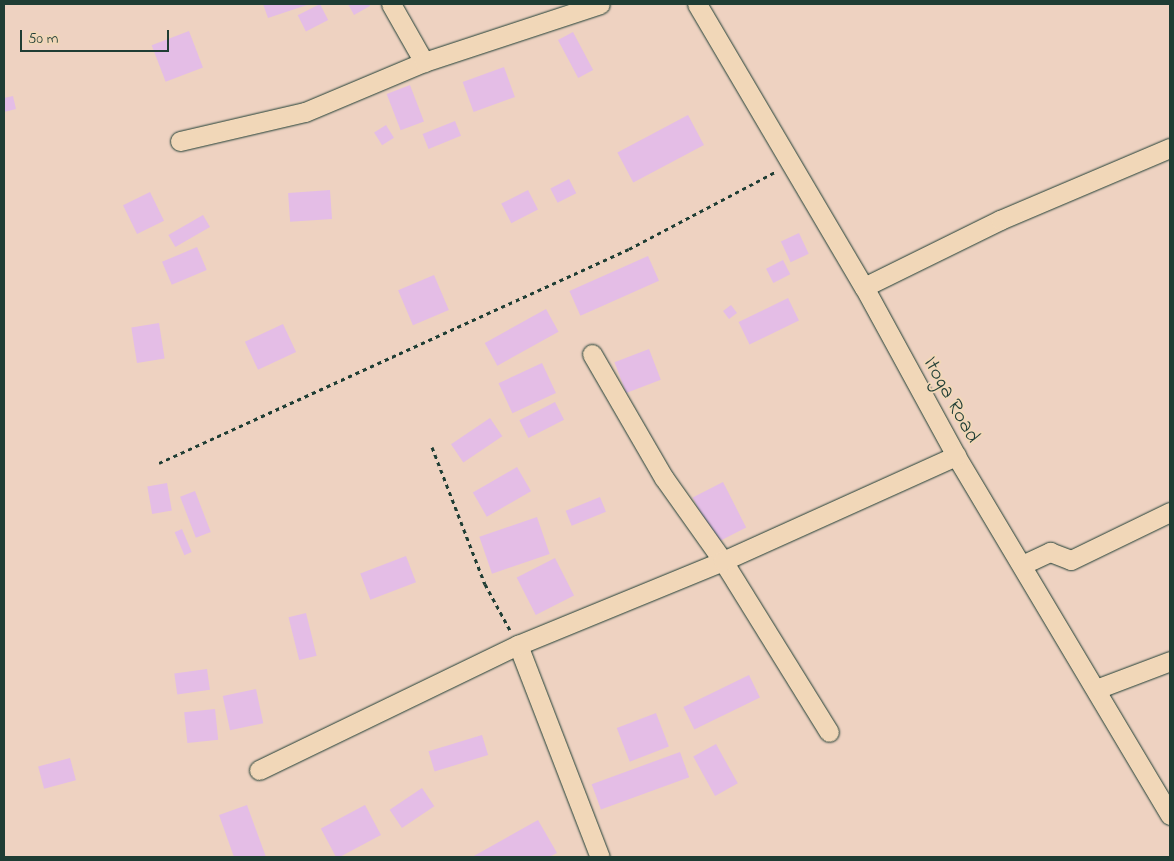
<!DOCTYPE html>
<html>
<head>
<meta charset="utf-8">
<style>
	body { margin:0 }
	#map { position:relative; width:1174px; height:861px; overflow:hidden; background:#eed2c1; font-family:"Indie Flower",sans-serif }
	div>[style] { position:absolute }
	.building>* { inset:0; background:#e4bde6; transform-origin:0 0 }
	.path>* { height:3px; margin-top:-1.5px; transform-origin:0; background:repeating-linear-gradient(90deg,#1f3d34 0 4px,transparent 0 8px) }
	.roads { filter:drop-shadow(0 0 1px #1f3d34) drop-shadow(0 0 1px #1f3d34) }
	.street>* { height:19px; margin:-9.5px; padding:0 9.5px; transform-origin:9.5px; border-radius:9.5px; background:#f1d7b8 }
	span { translate:-50% -50%; white-space:nowrap; text-align:center; line-height:1.15; -webkit-text-stroke:4px #f1d7b8; paint-order:stroke }
	.street-label { font-size:21px; color:#1f3d34 }
	.frame { position:absolute; inset:0; border:5px solid #1f3d34; pointer-events:none }
	.scale { position:absolute; left:20px; top:30px; width:149px; height:22px; box-sizing:border-box; border:2px solid #1f3d34; border-top:0; padding-left:6px; font-size:15px; line-height:18px; white-space:nowrap; color:#1f3d34; -webkit-text-stroke:4px #f1d7b8; paint-order:stroke }
</style>
</head>
<body>
<div id="map">
	<div class="building">
		<i style="clip-path:polygon(263px 4px,310px 4px,268px 18px)"></i>
		<i style="left:320px;top:4px;width:18px;height:25px;rotate:63deg"></i>
		<i style="clip-path:polygon(348px 4px,369px 4px,370px 6px,354px 15px)"></i>
		<i style="left:189px;top:31px;width:39px;height:40px;rotate:69deg"></i>
		<i style="left:573px;top:32px;width:43px;height:17px;rotate:62deg"></i>
		<i style="left:504px;top:67px;width:32px;height:44px;rotate:70deg"></i>
		<i style="left:410px;top:85px;width:39px;height:25px;rotate:69deg"></i>
		<i style="clip-path:polygon(13px 96px,16px 109px,4px 112px,4px 98px)"></i>
		<i style="left:688px;top:115px;width:34px;height:80px;rotate:62deg"></i>
		<i style="left:455px;top:121px;width:16px;height:35px;rotate:68deg"></i>
		<i style="left:386px;top:125px;width:15px;height:14px;rotate:58deg"></i>
		<i style="left:569px;top:179px;width:16px;height:21px;rotate:63deg"></i>
		<i style="left:330px;top:190px;width:29px;height:42px;rotate:86deg"></i>
		<i style="left:528px;top:190px;width:22px;height:30px;rotate:63deg"></i>
		<i style="left:150px;top:192px;width:32px;height:30px;rotate:64deg"></i>
		<i style="left:203px;top:215px;width:14px;height:40px;rotate:60deg"></i>
		<i style="left:799px;top:233px;width:23px;height:20px;rotate:65deg"></i>
		<i style="left:197px;top:247px;width:25px;height:38px;rotate:67deg"></i>
		<i style="left:648px;top:256px;width:27px;height:86px;rotate:66deg"></i>
		<i style="left:783px;top:260px;width:16px;height:19px;rotate:63deg"></i>
		<i style="left:434px;top:275px;width:38px;height:39px;rotate:67deg"></i>
		<i style="left:788px;top:298px;width:25px;height:55px;rotate:64deg"></i>
		<i style="left:731px;top:305px;width:10px;height:10px;rotate:53deg"></i>
		<i style="left:546px;top:309px;width:26px;height:70px;rotate:61deg"></i>
		<i style="left:159px;top:323px;width:36px;height:28px;rotate:81deg"></i>
		<i style="left:283px;top:324px;width:31px;height:42px;rotate:65deg"></i>
		<i style="left:649px;top:349px;width:33px;height:37px;rotate:69deg"></i>
		<i style="left:542px;top:363px;width:33px;height:48px;rotate:65deg"></i>
		<i style="left:555px;top:402px;width:20px;height:40px;rotate:63deg"></i>
		<i style="left:490px;top:418px;width:22px;height:47px;rotate:56deg"></i>
		<i style="left:517px;top:467px;width:28px;height:51px;rotate:60deg"></i>
		<i style="left:723px;top:482px;width:51px;height:34px;rotate:63deg"></i>
		<i style="left:167px;top:483px;width:28px;height:20px;rotate:80deg"></i>
		<i style="left:195px;top:491px;width:44px;height:16px;rotate:69deg"></i>
		<i style="left:600px;top:497px;width:16px;height:37px;rotate:68deg"></i>
		<i style="left:537px;top:517px;width:39px;height:61px;rotate:71deg"></i>
		<i style="left:182px;top:529px;width:25px;height:8px;rotate:67deg"></i>
		<i style="left:406px;top:556px;width:28px;height:49px;rotate:69deg"></i>
		<i style="left:555px;top:558px;width:42px;height:43px;rotate:63deg"></i>
		<i style="left:306px;top:613px;width:44px;height:18px;rotate:76deg"></i>
		<i style="left:207px;top:669px;width:21px;height:33px;rotate:82deg"></i>
		<i style="left:749px;top:675px;width:25px;height:73px;rotate:64deg"></i>
		<i style="left:256px;top:689px;width:35px;height:34px;rotate:78deg"></i>
		<i style="left:215px;top:709px;width:31px;height:31px;rotate:84deg"></i>
		<i style="left:656px;top:713px;width:36px;height:42px;rotate:69deg"></i>
		<i style="left:482px;top:735px;width:21px;height:56px;rotate:73deg"></i>
		<i style="left:716px;top:744px;width:45px;height:26px;rotate:61deg"></i>
		<i style="left:680px;top:752px;width:27px;height:94px;rotate:70deg"></i>
		<i style="left:70px;top:758px;width:23px;height:33px;rotate:75deg"></i>
		<i style="left:422px;top:788px;width:22px;height:39px;rotate:56deg"></i>
		<i style="clip-path:polygon(247px 805px,266px 857px,234px 857px,219px 815px)"></i>
		<i style="left:365px;top:805px;width:34px;height:50px;rotate:62deg"></i>
		<i style="clip-path:polygon(538px 820px,557px 853px,549px 857px,472px 857px)"></i>
	</div>
	<div class="path">
		<i style="left:432px;top:447px;width:147px;rotate:68.9deg"></i>
		<i style="left:485px;top:584px;width:52px;rotate:61.5deg"></i>
		<i style="left:159px;top:463px;width:516px;rotate:-24.48deg"></i>
		<i style="left:629px;top:249px;width:165px;rotate:-27.8deg"></i>
	</div>
	<div class="roads">
		<div class="street">
			<i style="left:391px;top:4px;width:67px;rotate:60.4deg"></i>
			<i style="left:697px;top:4px;width:329px;rotate:59.5deg"></i>
			<i style="left:864px;top:287px;width:192px;rotate:61.4deg"></i>
			<i style="left:956px;top:456px;width:418px;rotate:59.2deg"></i>
			<i style="left:180px;top:141px;width:128px;rotate:-13.1deg"></i>
			<i style="left:305px;top:112px;width:129px;rotate:-22.8deg"></i>
			<i style="left:424px;top:62px;width:185px;rotate:-18.2deg"></i>
			<i style="left:864px;top:287px;width:152px;rotate:-26.2deg"></i>
			<i style="left:1000px;top:220px;width:185px;rotate:-23deg"></i>
			<i style="left:592px;top:354px;width:143px;rotate:59.9deg"></i>
			<i style="left:664px;top:478px;width:102px;rotate:54.6deg"></i>
			<i style="left:723px;top:561px;width:201px;rotate:58.2deg"></i>
			<i style="left:1024px;top:564px;width:29px;rotate:-25deg"></i>
			<i style="left:1050px;top:552px;width:22px;rotate:21deg"></i>
			<i style="left:1071px;top:560px;width:110px;rotate:-25.9deg"></i>
			<i style="left:518px;top:645px;width:227px;rotate:68.9deg"></i>
			<i style="left:1099px;top:688px;width:76px;rotate:-20.8deg"></i>
			<i style="left:259px;top:770px;width:288px;rotate:-25.8deg"></i>
			<i style="left:518px;top:645px;width:222px;rotate:-22.3deg"></i>
			<i style="left:723px;top:561px;width:256px;rotate:-24.3deg"></i>
		</div>
	</div>
	<div class="street-label">
		<span style="left:951px;top:400px;rotate:61deg">Itoga Road</span>
	</div>
	<div class="frame"></div>
	<div class="scale">50 m</div>
</div>
</body>
</html>
